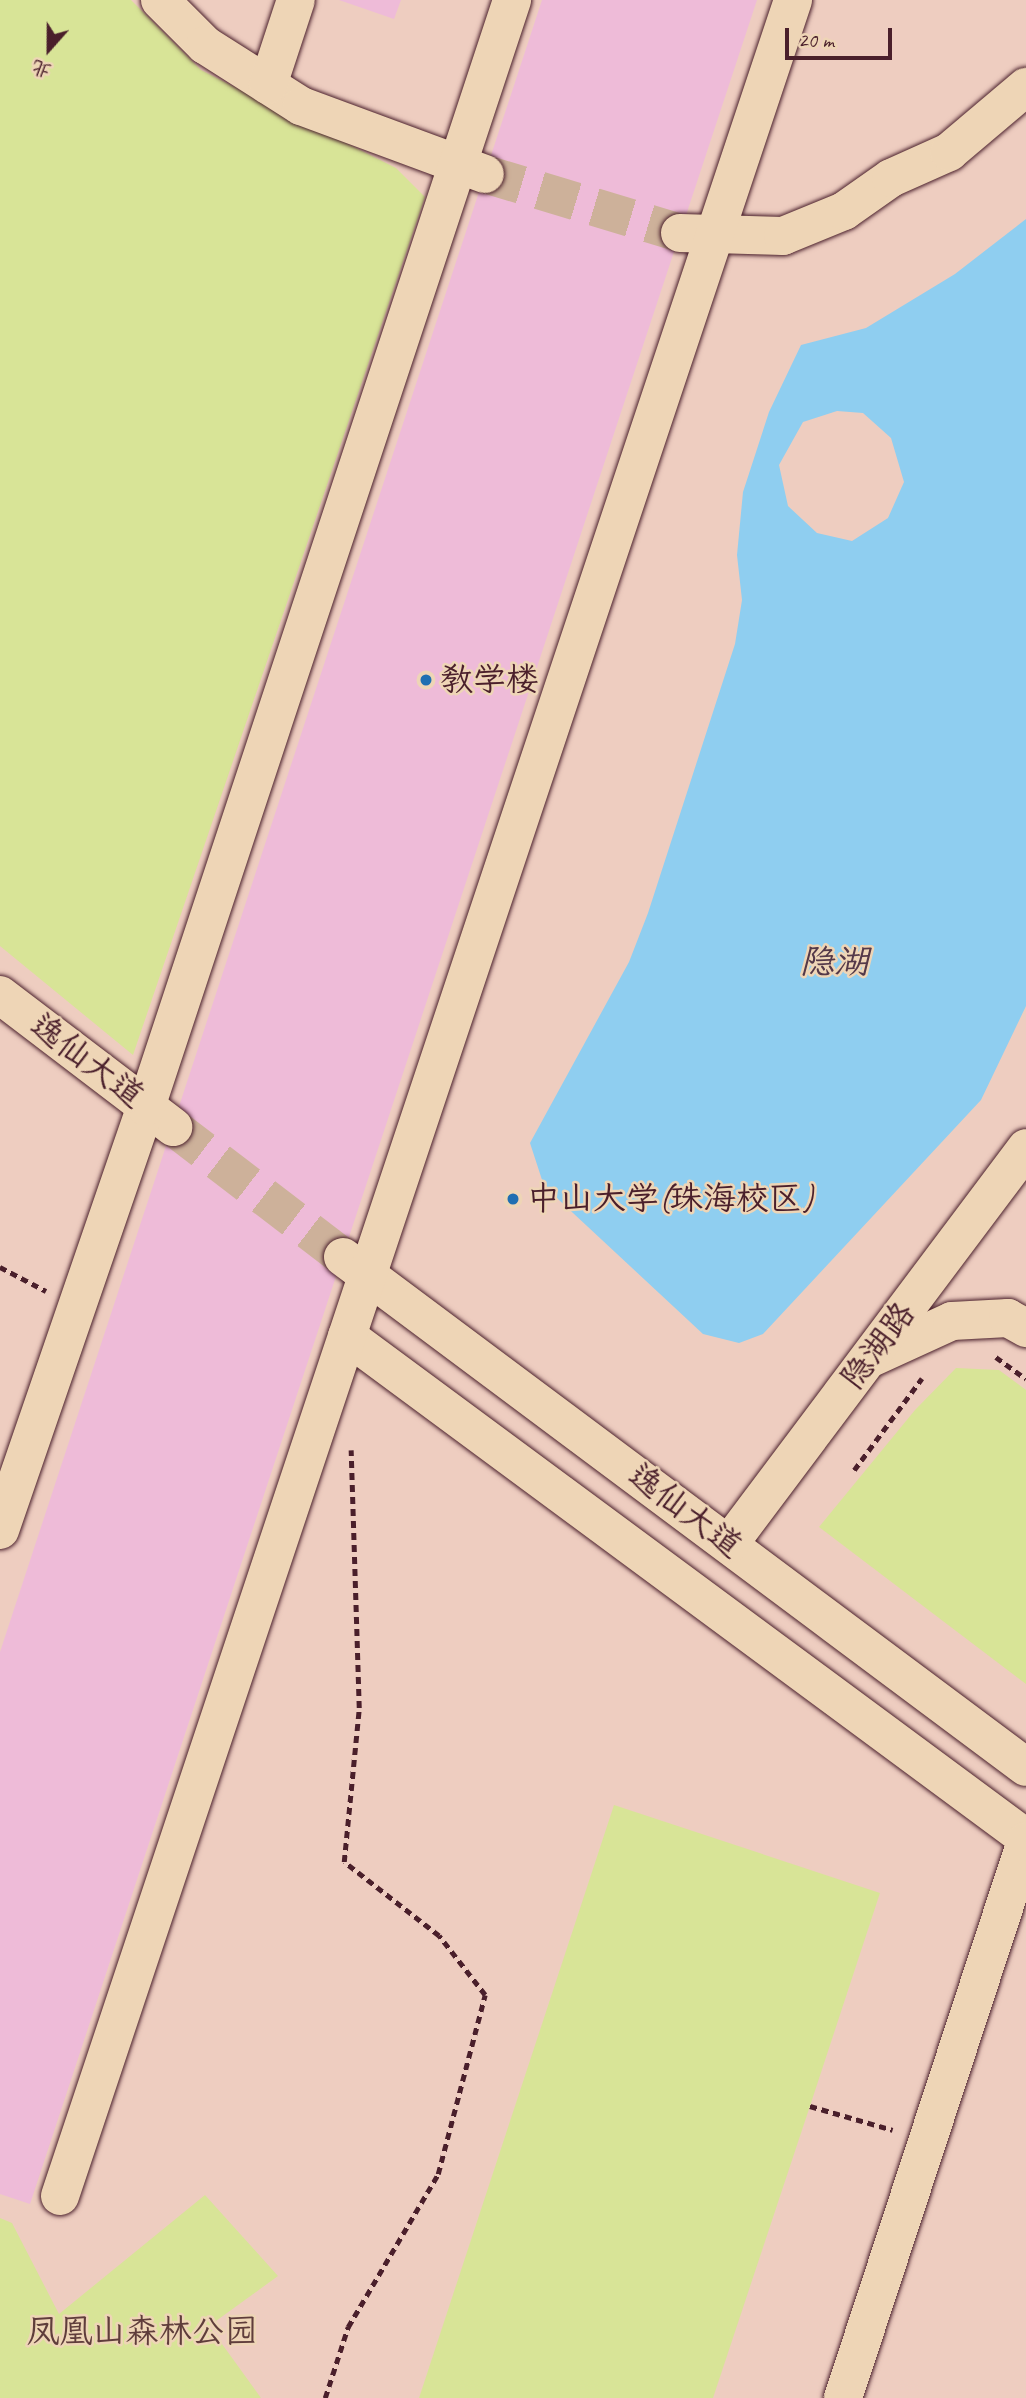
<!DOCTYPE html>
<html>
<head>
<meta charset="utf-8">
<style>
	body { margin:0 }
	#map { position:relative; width:1026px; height:2398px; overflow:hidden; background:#eed5b6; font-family:Caveat,"LXGW WenKai TC",sans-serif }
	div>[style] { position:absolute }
	.built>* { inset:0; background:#eecdc0; transform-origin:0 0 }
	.green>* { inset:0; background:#d8e497 }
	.water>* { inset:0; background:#8fcef0 }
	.building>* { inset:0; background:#eebbd8 }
	.minor-tunnel>* { height:38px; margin-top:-19px; transform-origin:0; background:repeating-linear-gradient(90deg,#cdb19a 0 38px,transparent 0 57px) }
	.path>* { height:4.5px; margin-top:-2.25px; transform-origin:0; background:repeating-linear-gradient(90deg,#4a1f2b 0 7px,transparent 0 12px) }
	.roads { filter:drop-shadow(0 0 2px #4a1f2b) drop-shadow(0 0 2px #4a1f2b) }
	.minor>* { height:38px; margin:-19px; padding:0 19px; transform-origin:19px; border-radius:19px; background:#eed5b6 }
	.dots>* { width:19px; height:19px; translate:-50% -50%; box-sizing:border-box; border:4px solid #eed5b6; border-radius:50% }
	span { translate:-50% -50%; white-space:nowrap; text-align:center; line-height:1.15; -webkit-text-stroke:5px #eed5b6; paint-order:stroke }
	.poi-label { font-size:33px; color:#4a1f2b }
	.left { translate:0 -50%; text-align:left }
	.street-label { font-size:33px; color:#4a1f2b }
	.park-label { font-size:33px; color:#5f3d3b }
	.water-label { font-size:35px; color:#543949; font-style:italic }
	.north { position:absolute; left:14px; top:14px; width:70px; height:70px; -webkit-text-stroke:5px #eed5b6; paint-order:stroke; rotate:201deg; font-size:19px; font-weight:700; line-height:28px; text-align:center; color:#4a1f2b }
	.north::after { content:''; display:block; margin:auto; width:24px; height:32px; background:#4a1f2b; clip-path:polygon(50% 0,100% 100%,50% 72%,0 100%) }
	.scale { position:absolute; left:785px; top:28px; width:107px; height:32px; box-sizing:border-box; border:4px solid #4a1f2b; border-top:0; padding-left:9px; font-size:21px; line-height:24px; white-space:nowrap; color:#4a1f2b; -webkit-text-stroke:5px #eed5b6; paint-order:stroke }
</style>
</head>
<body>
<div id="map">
	<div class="built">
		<i style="left:0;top:0;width:1026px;height:2398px"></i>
	</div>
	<div class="green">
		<i style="clip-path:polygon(0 0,131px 0,201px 70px,396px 168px,425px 197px,133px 1055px,0 946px)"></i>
		<i style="clip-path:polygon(956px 1368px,999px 1370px,1026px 1390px,1026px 1684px,819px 1527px,915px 1410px)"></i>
		<i style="clip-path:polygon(614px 1805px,880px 1893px,810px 2106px,713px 2398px,419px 2398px)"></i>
		<i style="clip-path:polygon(205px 2195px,278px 2276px,209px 2326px,261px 2398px,0 2398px,0 2218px,12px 2223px,59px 2314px)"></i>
	</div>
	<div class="water">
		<i style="clip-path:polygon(evenodd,1026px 219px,1026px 1006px,981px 1100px,763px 1334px,739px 1343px,703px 1334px,544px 1186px,530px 1143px,629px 962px,648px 913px,735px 644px,742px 600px,737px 555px,743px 492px,769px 412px,801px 345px,866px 328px,955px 274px,1026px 219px,837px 411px,863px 413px,891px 438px,904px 482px,888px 518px,852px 541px,817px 533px,788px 506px,779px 465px,803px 422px,837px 411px)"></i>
	</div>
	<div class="building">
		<i style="clip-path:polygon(339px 0,401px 0,394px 19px)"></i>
		<i style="clip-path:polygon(542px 0,757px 0,30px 2204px,0 2194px,0 1652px)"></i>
	</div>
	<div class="minor-tunnel">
		<i style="left:485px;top:174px;width:204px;rotate:16.8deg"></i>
		<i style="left:173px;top:1127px;width:214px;rotate:37.4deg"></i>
	</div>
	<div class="path">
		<i style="left:0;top:1267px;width:52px;rotate:27.6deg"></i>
		<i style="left:996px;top:1357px;width:37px;rotate:36deg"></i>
		<i style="left:854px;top:1470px;width:114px;rotate:-53.5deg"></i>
		<i style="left:810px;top:2106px;width:86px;rotate:16.1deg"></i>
		<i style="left:325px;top:2398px;width:75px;rotate:-72.1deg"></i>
		<i style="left:348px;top:2327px;width:178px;rotate:-59.5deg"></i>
		<i style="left:438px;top:2174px;width:185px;rotate:-75.3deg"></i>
		<i style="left:485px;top:1995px;width:75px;rotate:-127.9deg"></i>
		<i style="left:439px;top:1936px;width:120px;rotate:-142.1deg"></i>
		<i style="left:344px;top:1862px;width:155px;rotate:-84.4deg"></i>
		<i style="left:359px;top:1708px;width:258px;rotate:-91.8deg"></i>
	</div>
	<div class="roads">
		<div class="minor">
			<i style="left:160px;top:0;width:64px;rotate:45deg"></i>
			<i style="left:205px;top:45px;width:114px;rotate:32.4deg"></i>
			<i style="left:301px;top:106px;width:196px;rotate:20.3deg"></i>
			<i style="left:268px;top:85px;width:89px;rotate:-71.8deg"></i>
			<i style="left:680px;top:233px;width:103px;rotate:1.7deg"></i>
			<i style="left:783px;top:236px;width:66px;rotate:-22.3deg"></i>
			<i style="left:844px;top:211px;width:57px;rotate:-35.1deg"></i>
			<i style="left:891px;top:178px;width:64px;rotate:-24.1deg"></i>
			<i style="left:949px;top:152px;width:101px;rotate:-40.2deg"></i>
			<i style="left:0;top:995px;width:218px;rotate:37.3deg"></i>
			<i style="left:343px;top:1257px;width:852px;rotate:36.75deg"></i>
			<i style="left:347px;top:1336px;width:844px;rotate:36.48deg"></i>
			<i style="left:871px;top:1358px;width:89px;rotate:-24.6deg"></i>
			<i style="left:952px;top:1321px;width:56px;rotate:-3.1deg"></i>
			<i style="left:1008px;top:1318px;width:21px;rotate:29deg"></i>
			<i style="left:0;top:1530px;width:447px;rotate:-71deg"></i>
			<i style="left:146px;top:1107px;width:1166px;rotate:-71.7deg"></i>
			<i style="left:729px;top:1544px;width:495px;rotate:-53.1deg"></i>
			<i style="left:60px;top:2196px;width:2315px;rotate:-71.54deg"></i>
			<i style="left:843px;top:2398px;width:586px;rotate:-71.81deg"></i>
		</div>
	</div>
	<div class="dots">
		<i style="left:426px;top:680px;background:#1f6fb2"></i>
		<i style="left:513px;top:1199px;background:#1f6fb2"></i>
	</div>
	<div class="poi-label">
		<span class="left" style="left:440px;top:680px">教学楼</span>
		<span class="left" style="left:527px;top:1199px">中山大学(珠海校区)</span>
	</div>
	<div class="street-label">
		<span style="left:87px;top:1061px;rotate:37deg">逸仙大道</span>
		<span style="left:878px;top:1346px;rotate:-53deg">隐湖路</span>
		<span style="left:685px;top:1511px;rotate:37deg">逸仙大道</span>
	</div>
	<div class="park-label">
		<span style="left:142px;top:2332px">凤凰山森林公园</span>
	</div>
	<div class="water-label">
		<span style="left:834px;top:962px">隐湖</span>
	</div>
	<div class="north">北</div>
	<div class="scale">20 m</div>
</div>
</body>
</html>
